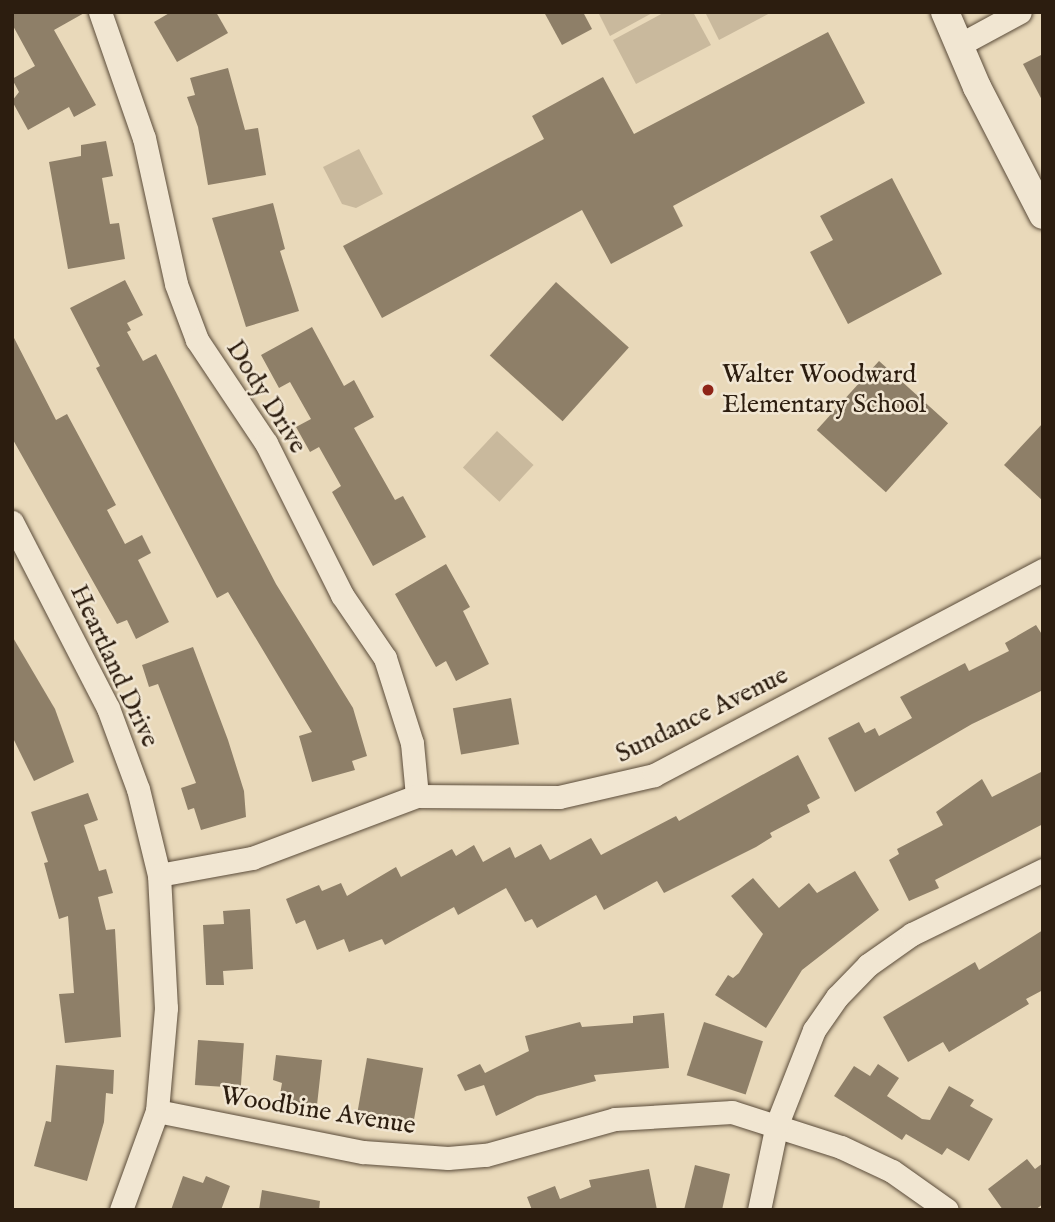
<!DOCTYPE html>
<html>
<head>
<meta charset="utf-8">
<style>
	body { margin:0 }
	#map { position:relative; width:1055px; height:1222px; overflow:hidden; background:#e9d9ba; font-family:"IM FELL English",serif }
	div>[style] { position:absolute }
	.green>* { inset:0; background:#c9b99d; transform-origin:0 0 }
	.building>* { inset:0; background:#8e7f68; transform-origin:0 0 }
	.roads { filter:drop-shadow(0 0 2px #5b4c3a) drop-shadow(0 0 2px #5b4c3a) }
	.minor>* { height:23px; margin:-11.5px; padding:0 11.5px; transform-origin:11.5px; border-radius:11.5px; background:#f1e6d2 }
	.tertiary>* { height:28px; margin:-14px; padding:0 14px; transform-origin:14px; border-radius:14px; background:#f1e6d2 }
	.dots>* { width:19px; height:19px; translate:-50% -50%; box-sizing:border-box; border:4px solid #f1e6d2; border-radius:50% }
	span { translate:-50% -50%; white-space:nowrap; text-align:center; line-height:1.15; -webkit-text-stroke:5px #f1e6d2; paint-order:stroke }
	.poi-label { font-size:26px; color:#2c1d0f }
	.left { translate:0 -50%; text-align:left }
	.street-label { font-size:26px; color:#2c1d0f }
	.frame { position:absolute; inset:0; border:14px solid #2c1d0f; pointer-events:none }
</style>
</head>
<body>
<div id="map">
	<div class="green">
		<i style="clip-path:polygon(598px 12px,654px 12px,610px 36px)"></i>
		<i style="clip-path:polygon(665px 12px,693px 12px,711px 45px,636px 84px,613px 40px)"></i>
		<i style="clip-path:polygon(705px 12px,772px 12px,719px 40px)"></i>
		<i style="clip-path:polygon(359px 149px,383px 194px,356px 208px,342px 204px,323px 167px)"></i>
		<i style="left:497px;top:431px;width:50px;height:50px;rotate:43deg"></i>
	</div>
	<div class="building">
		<i style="clip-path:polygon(12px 12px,86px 12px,54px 30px,96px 105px,74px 117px,69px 107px,28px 130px,12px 101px,19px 92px,12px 79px,35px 66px,12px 24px)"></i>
		<i style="clip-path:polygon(171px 12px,216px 12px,228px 33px,177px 62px,154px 22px)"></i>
		<i style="clip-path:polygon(544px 12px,583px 12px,592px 29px,562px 45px)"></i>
		<i style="clip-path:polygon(828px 32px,865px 103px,673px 206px,683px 226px,611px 264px,582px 210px,382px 318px,343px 246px,544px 139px,532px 116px,603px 77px,634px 134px)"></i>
		<i style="clip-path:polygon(1043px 54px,1043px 102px,1023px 64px)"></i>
		<i style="clip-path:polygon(228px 68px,245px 130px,258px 128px,266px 175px,208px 185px,198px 127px,187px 97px,195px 95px,190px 78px)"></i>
		<i style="clip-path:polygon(106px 141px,113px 176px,102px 178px,110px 224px,119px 223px,125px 259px,68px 269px,49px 162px,81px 156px,81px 145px)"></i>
		<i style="clip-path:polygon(892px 178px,942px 274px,848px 324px,810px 252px,833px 240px,820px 216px)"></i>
		<i style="clip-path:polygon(273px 203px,285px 249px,280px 251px,299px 311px,246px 327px,212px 218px)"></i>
		<i style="clip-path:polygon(125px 280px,143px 315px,127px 323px,131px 330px,127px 332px,143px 361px,156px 354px,276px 584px,353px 708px,367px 756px,352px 761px,355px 770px,312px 782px,299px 736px,312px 732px,228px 592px,217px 598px,96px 368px,100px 366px,70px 308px)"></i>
		<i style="left:556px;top:282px;width:98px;height:99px;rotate:42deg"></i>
		<i style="clip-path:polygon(312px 327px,344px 386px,354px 380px,374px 417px,354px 428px,395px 500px,403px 496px,426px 537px,373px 566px,332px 492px,341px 486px,319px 447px,310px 452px,296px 427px,311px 419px,290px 382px,279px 388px,261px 355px)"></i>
		<i style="clip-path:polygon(12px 334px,56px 420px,67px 414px,116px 505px,107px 510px,125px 544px,142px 535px,151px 553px,138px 560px,169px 622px,136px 639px,127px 620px,117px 624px,12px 438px)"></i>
		<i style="left:879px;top:361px;width:93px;height:93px;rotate:42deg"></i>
		<i style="clip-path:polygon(1043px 423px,1043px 501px,1004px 465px)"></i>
		<i style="clip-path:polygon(446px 564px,470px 607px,463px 611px,489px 664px,456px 681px,446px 661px,436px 667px,395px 594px)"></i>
		<i style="clip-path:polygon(1036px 625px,1043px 636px,1043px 690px,972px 724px,855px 792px,828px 738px,859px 722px,865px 733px,875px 728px,879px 736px,912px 718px,900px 697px,965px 663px,969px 671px,1009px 651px,1005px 643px)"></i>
		<i style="clip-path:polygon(12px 636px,55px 709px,74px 762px,34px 781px,12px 736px)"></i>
		<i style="clip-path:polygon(193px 647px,228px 740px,244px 791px,246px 817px,201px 830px,194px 808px,188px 810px,181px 788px,196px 783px,158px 684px,149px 687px,142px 665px)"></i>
		<i style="left:511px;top:698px;width:47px;height:59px;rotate:80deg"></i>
		<i style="clip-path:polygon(798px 755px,820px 798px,807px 805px,810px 812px,770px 833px,772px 837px,756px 847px,664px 893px,657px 881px,604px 910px,596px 895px,537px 928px,532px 919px,525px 922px,506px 888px,458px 915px,454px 907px,385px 945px,382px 939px,349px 952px,344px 939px,317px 950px,305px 920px,296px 924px,286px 899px,319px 885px,322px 891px,341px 883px,347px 896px,396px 867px,401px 877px,452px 849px,456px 856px,474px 845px,483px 862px,510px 847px,515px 858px,541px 844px,550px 860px,591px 838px,601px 855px,676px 816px,679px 821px)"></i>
		<i style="clip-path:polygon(1043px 771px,1043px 824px,935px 880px,939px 888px,909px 901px,889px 860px,899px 854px,897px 849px,943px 825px,936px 812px,982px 779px,992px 797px)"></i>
		<i style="clip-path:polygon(88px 793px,98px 820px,84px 825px,99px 871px,106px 869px,113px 893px,98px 897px,106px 930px,115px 929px,121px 1037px,65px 1043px,59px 994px,74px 993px,68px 916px,59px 919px,44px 863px,48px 862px,31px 812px)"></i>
		<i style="clip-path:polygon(855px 871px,879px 910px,802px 970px,766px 1028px,715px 995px,728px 975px,733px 978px,739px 973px,763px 934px,731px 896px,753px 878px,779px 908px,809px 883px,817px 893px)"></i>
		<i style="clip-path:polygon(250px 909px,253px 969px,223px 971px,224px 985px,206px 985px,203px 925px,224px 924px,223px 911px)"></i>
		<i style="clip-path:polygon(1043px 930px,1043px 990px,1026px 999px,1029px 1004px,949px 1052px,943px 1042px,908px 1062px,883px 1017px,975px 962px,979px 970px)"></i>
		<i style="clip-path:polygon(664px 1013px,669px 1068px,594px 1075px,596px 1081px,537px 1096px,496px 1116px,484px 1085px,465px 1091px,457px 1075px,480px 1064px,485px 1073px,529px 1051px,525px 1036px,580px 1022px,582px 1027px,633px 1023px,633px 1016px)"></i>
		<i style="left:704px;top:1022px;width:62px;height:56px;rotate:18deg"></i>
		<i style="left:198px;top:1040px;width:46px;height:45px;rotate:4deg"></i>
		<i style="clip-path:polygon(276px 1055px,322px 1060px,317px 1105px,279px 1100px,282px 1083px,273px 1080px)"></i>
		<i style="left:367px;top:1058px;width:57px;height:55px;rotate:10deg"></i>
		<i style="clip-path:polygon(878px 1064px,899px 1078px,887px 1096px,922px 1119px,930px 1120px,949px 1086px,974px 1100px,970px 1106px,993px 1119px,969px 1161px,947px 1148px,942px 1155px,906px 1134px,902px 1140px,834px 1096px,854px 1066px,870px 1076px)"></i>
		<i style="clip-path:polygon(56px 1065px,114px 1070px,113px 1094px,106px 1093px,104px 1122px,87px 1181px,34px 1166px,46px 1121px,51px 1122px)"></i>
		<i style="clip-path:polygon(1027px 1159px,1035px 1169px,1043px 1163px,1043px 1204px,1035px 1210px,1003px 1210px,988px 1189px)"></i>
		<i style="clip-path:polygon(695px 1165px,730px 1174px,722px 1210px,684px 1210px)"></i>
		<i style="clip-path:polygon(649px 1169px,657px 1210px,532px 1210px,527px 1197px,555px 1186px,560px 1199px,591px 1187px,589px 1180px)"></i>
		<i style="clip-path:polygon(183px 1176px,203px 1183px,206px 1176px,230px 1186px,221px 1210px,171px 1210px)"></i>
		<i style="clip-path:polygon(262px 1190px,320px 1201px,319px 1210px,259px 1210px)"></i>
	</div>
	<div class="roads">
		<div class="minor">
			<i style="left:100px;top:12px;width:133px;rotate:70.8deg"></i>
			<i style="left:144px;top:138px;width:149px;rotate:77.6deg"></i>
			<i style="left:176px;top:284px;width:60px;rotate:69.4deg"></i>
			<i style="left:197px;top:340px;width:124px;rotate:56.2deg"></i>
			<i style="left:266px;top:443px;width:170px;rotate:63.4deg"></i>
			<i style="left:342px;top:595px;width:76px;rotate:55.7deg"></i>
			<i style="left:385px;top:658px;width:89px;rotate:72.4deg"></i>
			<i style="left:412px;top:743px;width:53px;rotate:84.6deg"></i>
			<i style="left:959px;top:45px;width:69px;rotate:-28.4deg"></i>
			<i style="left:12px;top:522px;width:209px;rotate:62.7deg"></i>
			<i style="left:108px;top:708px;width:86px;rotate:69.7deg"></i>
			<i style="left:138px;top:789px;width:89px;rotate:76.3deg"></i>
			<i style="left:159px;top:875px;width:133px;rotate:87deg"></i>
			<i style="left:166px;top:1008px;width:103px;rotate:95deg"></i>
			<i style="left:157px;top:1111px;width:105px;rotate:110deg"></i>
			<i style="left:159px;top:875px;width:95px;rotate:-10.4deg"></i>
			<i style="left:252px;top:858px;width:176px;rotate:-20.6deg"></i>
			<i style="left:417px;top:796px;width:142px;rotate:0.4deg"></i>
			<i style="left:559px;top:797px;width:98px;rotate:-13deg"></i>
			<i style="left:654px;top:775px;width:440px;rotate:-27.8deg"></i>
			<i style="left:157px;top:1111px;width:210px;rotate:11.3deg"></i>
			<i style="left:363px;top:1152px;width:85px;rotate:4deg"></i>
			<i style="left:448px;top:1158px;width:38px;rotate:-5deg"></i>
			<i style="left:486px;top:1155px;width:134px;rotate:-15.6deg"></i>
			<i style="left:615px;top:1119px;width:117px;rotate:-3.4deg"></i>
			<i style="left:732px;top:1112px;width:114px;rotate:17.8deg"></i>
			<i style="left:841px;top:1147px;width:56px;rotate:25.2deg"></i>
			<i style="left:892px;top:1171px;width:67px;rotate:35.3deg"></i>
			<i style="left:759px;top:1210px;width:88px;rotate:-78.2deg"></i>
			<i style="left:777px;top:1124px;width:101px;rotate:-68.5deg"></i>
			<i style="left:814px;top:1030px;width:40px;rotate:-55.1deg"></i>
			<i style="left:837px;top:997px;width:45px;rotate:-45.9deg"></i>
			<i style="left:868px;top:965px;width:54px;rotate:-35.2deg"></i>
			<i style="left:912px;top:934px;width:146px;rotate:-26deg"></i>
		</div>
		<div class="tertiary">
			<i style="left:945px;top:12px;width:82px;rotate:66.9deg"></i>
			<i style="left:977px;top:87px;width:144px;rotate:62.7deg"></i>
		</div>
	</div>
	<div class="dots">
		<i style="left:708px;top:390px;background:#8f2418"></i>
	</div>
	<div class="poi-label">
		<span class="left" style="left:722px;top:390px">Walter Woodward<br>Elementary School</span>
	</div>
	<div class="street-label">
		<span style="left:266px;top:397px;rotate:58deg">Dody Drive</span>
		<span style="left:114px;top:666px;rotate:65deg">Heartland Drive</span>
		<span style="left:702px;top:715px;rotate:-26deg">Sundance Avenue</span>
		<span style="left:318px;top:1111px;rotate:9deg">Woodbine Avenue</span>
	</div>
	<div class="frame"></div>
</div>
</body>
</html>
